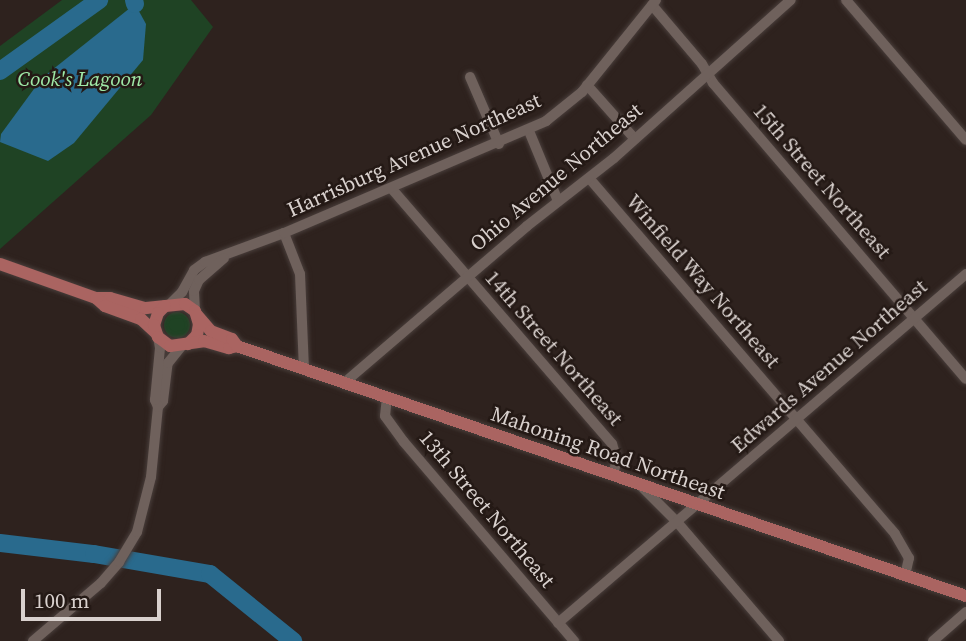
<!DOCTYPE html>
<html>
<head>
<meta charset="utf-8">
<style>
	body { margin:0 }
	#map { position:relative; width:966px; height:641px; overflow:hidden; background:#2e221e; font-family:"Source Serif 4",serif }
	div>[style] { position:absolute }
	.green>* { inset:0; background:#1f4324 }
	.round { border-radius:50% }
	.water>* { inset:0; background:#296a8d }
	.river>* { height:18px; margin:-9px; padding:0 9px; transform-origin:9px; border-radius:9px; background:#296a8d }
	.roads { filter:drop-shadow(0 0 2px #493e3b) drop-shadow(0 0 2px #493e3b) }
	.minor>* { height:10px; margin:-5px; padding:0 5px; transform-origin:5px; border-radius:5px; background:#6f615c }
	.major>* { height:12px; margin:-6px; padding:0 6px; transform-origin:6px; border-radius:6px; background:#aa6461 }
	span { translate:-50% -50%; white-space:nowrap; text-align:center; line-height:1.15; -webkit-text-stroke:5px #241915; paint-order:stroke }
	.park-label { font-size:21px; color:#9fe9a7; font-style:italic }
	.street-label { font-size:21px; color:#d9d1ce }
	.scale { position:absolute; left:21px; top:589px; width:140px; height:32px; box-sizing:border-box; border:4px solid #d9d1ce; border-top:0; padding-left:9px; font-size:21px; line-height:24px; white-space:nowrap; color:#d9d1ce; -webkit-text-stroke:5px #241915; paint-order:stroke }
</style>
</head>
<body>
<div id="map">
	<div class="green">
		<i style="clip-path:polygon(62px 0,191px 0,213px 27px,151px 115px,0 249px,0 46px)"></i>
		<i class="round" style="left:164px;top:312px;width:26px;height:26px"></i>
	</div>
	<div class="water">
		<i style="clip-path:polygon(135px 4px,146px 24px,143px 60px,74px 143px,48px 161px,0 142px,1px 134px,42px 78px)"></i>
	</div>
	<div class="river">
		<i style="left:134px;top:0;width:4px;rotate:76deg"></i>
		<i style="left:0;top:71px;width:122px;rotate:-35.6deg"></i>
		<i style="left:0;top:543px;width:95px;rotate:6.7deg"></i>
		<i style="left:94px;top:554px;width:118px;rotate:9.8deg"></i>
		<i style="left:210px;top:574px;width:107px;rotate:38.9deg"></i>
	</div>
	<div class="roads">
		<div class="minor">
			<i style="left:846px;top:0;width:184px;rotate:49.4deg"></i>
			<i style="left:652px;top:5px;width:77px;rotate:49.7deg"></i>
			<i style="left:702px;top:64px;width:22px;rotate:60deg"></i>
			<i style="left:713px;top:83px;width:389px;rotate:49.5deg"></i>
			<i style="left:470px;top:77px;width:73px;rotate:66.6deg"></i>
			<i style="left:587px;top:85px;width:72px;rotate:48.4deg"></i>
			<i style="left:529px;top:131px;width:76px;rotate:67.5deg"></i>
			<i style="left:589px;top:178px;width:469px;rotate:49.3deg"></i>
			<i style="left:895px;top:534px;width:28px;rotate:60deg"></i>
			<i style="left:909px;top:558px;width:17px;rotate:103deg"></i>
			<i style="left:392px;top:189px;width:337px;rotate:49.2deg"></i>
			<i style="left:612px;top:444px;width:16px;rotate:72deg"></i>
			<i style="left:617px;top:459px;width:16px;rotate:104deg"></i>
			<i style="left:284px;top:233px;width:44px;rotate:68.7deg"></i>
			<i style="left:300px;top:274px;width:95px;rotate:87.6deg"></i>
			<i style="left:171px;top:303px;width:16px;rotate:-45deg"></i>
			<i style="left:182px;top:292px;width:25px;rotate:-61deg"></i>
			<i style="left:194px;top:270px;width:14px;rotate:-36deg"></i>
			<i style="left:205px;top:262px;width:84px;rotate:-20.2deg"></i>
			<i style="left:284px;top:233px;width:285px;rotate:-23.1deg"></i>
			<i style="left:546px;top:121px;width:46px;rotate:-38.9deg"></i>
			<i style="left:582px;top:92px;width:118px;rotate:-51.2deg"></i>
			<i style="left:195px;top:311px;width:20px;rotate:-93deg"></i>
			<i style="left:194px;top:291px;width:12px;rotate:-66deg"></i>
			<i style="left:199px;top:280px;width:33px;rotate:-41deg"></i>
			<i style="left:344px;top:383px;width:241px;rotate:-40.6deg"></i>
			<i style="left:527px;top:226px;width:110px;rotate:-38deg"></i>
			<i style="left:614px;top:158px;width:237px;rotate:-41.8deg"></i>
			<i style="left:387px;top:397px;width:19px;rotate:96deg"></i>
			<i style="left:385px;top:416px;width:32px;rotate:54deg"></i>
			<i style="left:404px;top:442px;width:262px;rotate:49.5deg"></i>
			<i style="left:158px;top:407px;width:8px;rotate:-50deg"></i>
			<i style="left:163px;top:401px;width:38px;rotate:-83deg"></i>
			<i style="left:168px;top:363px;width:22px;rotate:-51deg"></i>
			<i style="left:640px;top:485px;width:52px;rotate:45deg"></i>
			<i style="left:677px;top:522px;width:157px;rotate:49.4deg"></i>
			<i style="left:558px;top:623px;width:537px;rotate:-40.54deg"></i>
			<i style="left:33px;top:641px;width:89px;rotate:-40.5deg"></i>
			<i style="left:101px;top:583px;width:28px;rotate:-49deg"></i>
			<i style="left:119px;top:562px;width:35px;rotate:-59deg"></i>
			<i style="left:137px;top:532px;width:57px;rotate:-75.7deg"></i>
			<i style="left:151px;top:477px;width:70px;rotate:-84.3deg"></i>
			<i style="left:158px;top:407px;width:8px;rotate:-113deg"></i>
			<i style="left:155px;top:400px;width:52px;rotate:-84.5deg"></i>
			<i style="left:160px;top:348px;width:11px;rotate:-100deg"></i>
			<i style="left:933px;top:641px;width:44px;rotate:-41.3deg"></i>
		</div>
		<div class="major">
			<i style="left:0;top:264px;width:102px;rotate:19.5deg"></i>
			<i style="left:96px;top:298px;width:14px"></i>
			<i style="left:110px;top:298px;width:37px;rotate:16deg"></i>
			<i style="left:146px;top:308px;width:39px;rotate:-6deg"></i>
			<i style="left:185px;top:304px;width:12px;rotate:35deg"></i>
			<i style="left:195px;top:311px;width:14px;rotate:73deg"></i>
			<i style="left:199px;top:324px;width:11px;rotate:100deg"></i>
			<i style="left:197px;top:335px;width:13px;rotate:135deg"></i>
			<i style="left:96px;top:298px;width:12px;rotate:42deg"></i>
			<i style="left:105px;top:306px;width:38px;rotate:20deg"></i>
			<i style="left:141px;top:319px;width:21px;rotate:43deg"></i>
			<i style="left:165px;top:306px;width:10px;rotate:135deg"></i>
			<i style="left:158px;top:313px;width:13px;rotate:108deg"></i>
			<i style="left:154px;top:325px;width:13px;rotate:72deg"></i>
			<i style="left:158px;top:337px;width:15px;rotate:37deg"></i>
			<i style="left:170px;top:346px;width:34px;rotate:-8deg"></i>
			<i style="left:204px;top:341px;width:26px;rotate:16deg"></i>
			<i style="left:229px;top:348px;width:8px;rotate:-14deg"></i>
			<i style="left:237px;top:346px;width:771px;rotate:18.93deg"></i>
			<i style="left:197px;top:315px;width:21px;rotate:49deg"></i>
			<i style="left:211px;top:331px;width:22px;rotate:21deg"></i>
			<i style="left:232px;top:339px;width:9px;rotate:54deg"></i>
		</div>
	</div>
	<div class="park-label">
		<span style="left:80px;top:79px">Cook's Lagoon</span>
	</div>
	<div class="street-label">
		<span style="left:414px;top:155px;rotate:-24deg">Harrisburg Avenue Northeast</span>
		<span style="left:556px;top:177px;rotate:-40deg">Ohio Avenue Northeast</span>
		<span style="left:822px;top:181px;rotate:49deg">15th Street Northeast</span>
		<span style="left:703px;top:281px;rotate:49deg">Winfield Way Northeast</span>
		<span style="left:554px;top:348px;rotate:49deg">14th Street Northeast</span>
		<span style="left:829px;top:366px;rotate:-41deg">Edwards Avenue Northeast</span>
		<span style="left:608px;top:453px;rotate:19deg">Mahoning Road Northeast</span>
		<span style="left:487px;top:509px;rotate:50deg">13th Street Northeast</span>
	</div>
	<div class="scale">100 m</div>
</div>
</body>
</html>
